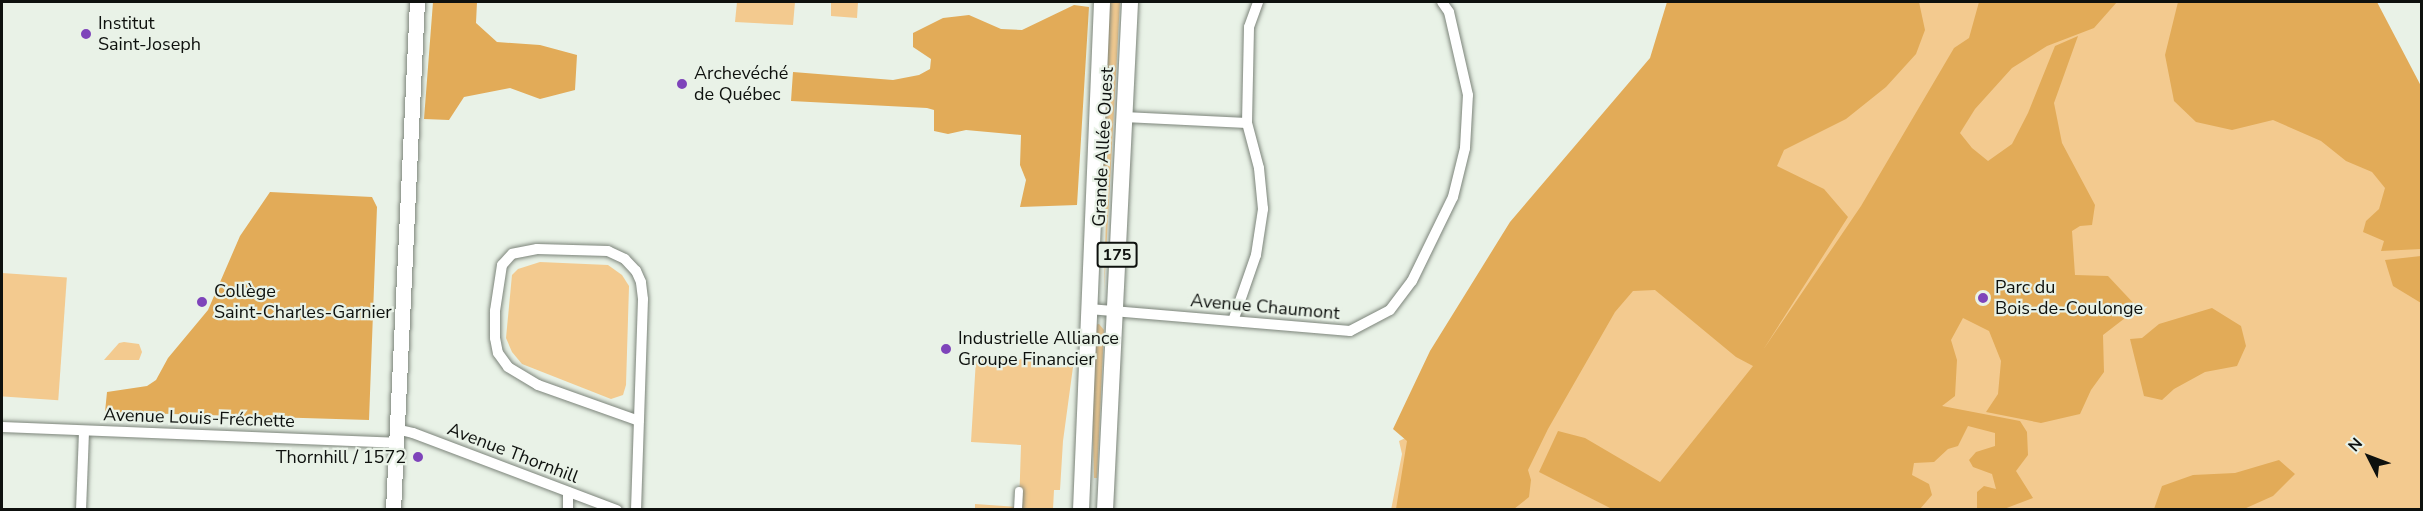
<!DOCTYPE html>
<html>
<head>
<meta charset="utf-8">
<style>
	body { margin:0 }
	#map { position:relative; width:2423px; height:511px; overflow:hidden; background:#e9f2e7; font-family:"Nunito Sans",sans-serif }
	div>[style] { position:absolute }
	.green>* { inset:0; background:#f3ca8f; transform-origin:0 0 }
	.forest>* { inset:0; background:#e2ab58 }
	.roads { filter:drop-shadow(0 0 2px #7c847a) drop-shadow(0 0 2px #7c847a) }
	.pedestrian>* { height:8px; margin:-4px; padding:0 4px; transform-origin:4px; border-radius:4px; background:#fff }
	.minor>* { height:10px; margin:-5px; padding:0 5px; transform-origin:5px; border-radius:5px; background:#fff }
	.secondary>* { height:15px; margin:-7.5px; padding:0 7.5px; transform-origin:7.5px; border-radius:7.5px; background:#fff }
	.primary>* { height:16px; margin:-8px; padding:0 8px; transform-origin:8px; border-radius:8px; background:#fff }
	.dots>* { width:16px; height:16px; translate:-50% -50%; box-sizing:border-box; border:3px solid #e9f2e7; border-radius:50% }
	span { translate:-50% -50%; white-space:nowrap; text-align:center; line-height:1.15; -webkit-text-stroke:4.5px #e9f2e7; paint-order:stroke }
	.shield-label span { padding:2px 4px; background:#e9f2e7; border:2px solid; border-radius:4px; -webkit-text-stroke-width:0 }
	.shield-label { font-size:16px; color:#0e110e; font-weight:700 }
	.poi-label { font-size:18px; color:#0e110e }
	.left { translate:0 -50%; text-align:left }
	.right { translate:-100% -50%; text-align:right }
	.street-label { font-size:18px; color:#0e110e }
	.frame { position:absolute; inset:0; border:3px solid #0e110e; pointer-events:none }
	.north { position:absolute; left:2339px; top:427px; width:60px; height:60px; -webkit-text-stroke:4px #e9f2e7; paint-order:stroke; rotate:312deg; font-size:16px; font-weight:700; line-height:24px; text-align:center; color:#0e110e }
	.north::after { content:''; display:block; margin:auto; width:21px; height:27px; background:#0e110e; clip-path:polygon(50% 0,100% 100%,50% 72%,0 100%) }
</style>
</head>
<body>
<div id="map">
	<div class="green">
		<i style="clip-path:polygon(737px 2px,795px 2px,793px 25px,735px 22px)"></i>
		<i style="clip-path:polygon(831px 2px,858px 2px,857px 18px,831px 16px)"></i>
		<i style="clip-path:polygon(1108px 2px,1120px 2px,1104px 291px,1106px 215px,1102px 171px)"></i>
		<i style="clip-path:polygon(1791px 2px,2304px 2px,2421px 140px,2421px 509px,1391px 510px,1402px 454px,1399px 441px,1436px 424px)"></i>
		<i style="clip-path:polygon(540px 262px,608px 265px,622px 275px,629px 286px,626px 385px,623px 395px,611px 399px,522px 364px,512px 352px,506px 338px,512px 275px,518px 269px)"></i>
		<i style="left:2px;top:273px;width:65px;height:123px;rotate:4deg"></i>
		<i style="clip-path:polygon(1099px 324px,1104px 330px,1097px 478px,1094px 478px,1091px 367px,1095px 325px)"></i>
		<i style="clip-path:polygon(124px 342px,139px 344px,142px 352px,139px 360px,104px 360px,119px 343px)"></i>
		<i style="clip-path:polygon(976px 359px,1062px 359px,1073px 367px,1063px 441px,1060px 490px,1054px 490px,1053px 509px,975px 509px,975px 504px,1019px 507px,1021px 445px,971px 442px)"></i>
	</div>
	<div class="forest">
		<i style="clip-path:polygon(433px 2px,477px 2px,476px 23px,497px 42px,540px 45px,577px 55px,575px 90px,540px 99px,510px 88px,464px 97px,449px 120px,424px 119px)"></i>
		<i style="clip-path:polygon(1667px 2px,1919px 2px,1925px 30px,1916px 54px,1886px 87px,1846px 119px,1784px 150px,1777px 166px,1824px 189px,1848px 217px,1763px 350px,1861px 206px,1954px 48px,1969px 38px,1979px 2px,2117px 2px,2094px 28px,2047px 46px,2012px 68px,1975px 109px,1960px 133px,1972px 148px,1988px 161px,2012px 144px,2028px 113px,2055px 46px,2078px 36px,2054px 103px,2062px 143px,2095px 205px,2092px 225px,2080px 226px,2072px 231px,2075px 275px,2108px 276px,2138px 308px,2103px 335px,2104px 372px,2091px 390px,2080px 414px,2041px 423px,1986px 412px,1998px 394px,2001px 361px,1989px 331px,1963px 318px,1951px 340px,1957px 360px,1955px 396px,1942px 406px,2020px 421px,2027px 432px,2028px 455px,2016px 471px,2033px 498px,2004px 509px,1977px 508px,1977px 492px,1984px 486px,1996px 489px,1992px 474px,1973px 467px,1969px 460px,1976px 452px,1995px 446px,1995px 433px,1968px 426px,1958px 446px,1948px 449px,1934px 462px,1914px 463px,1912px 475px,1929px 484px,1932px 495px,1920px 509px,1612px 509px,1539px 472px,1558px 431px,1585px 438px,1660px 482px,1753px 366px,1736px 357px,1655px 290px,1633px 291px,1615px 312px,1548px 429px,1528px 470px,1531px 480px,1529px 497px,1514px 509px,1396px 509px,1407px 441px,1393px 429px,1430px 351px,1510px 222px,1650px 58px)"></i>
		<i style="clip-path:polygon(2178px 2px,2377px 2px,2421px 86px,2421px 249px,2381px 251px,2384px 241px,2363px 232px,2366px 221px,2379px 209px,2385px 188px,2372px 172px,2346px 161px,2321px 141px,2273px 120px,2232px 130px,2196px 122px,2174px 101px,2165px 55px)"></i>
		<i style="clip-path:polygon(1074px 5px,1089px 7px,1077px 205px,1020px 207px,1026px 180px,1020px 165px,1021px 135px,966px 130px,948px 134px,934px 131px,934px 110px,927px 108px,791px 101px,793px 72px,893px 80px,919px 75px,930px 69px,931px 59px,913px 47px,913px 33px,943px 18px,969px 15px,1001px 29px,1022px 30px)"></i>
		<i style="clip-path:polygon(270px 192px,372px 197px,377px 207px,369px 420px,105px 412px,107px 392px,147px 386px,156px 380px,168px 358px,208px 310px,240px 236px)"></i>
		<i style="clip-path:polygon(2421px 256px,2422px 256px,2421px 303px,2393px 286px,2385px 260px)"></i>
		<i style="clip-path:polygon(2212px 308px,2241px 326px,2246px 346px,2237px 366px,2205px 372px,2174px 389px,2162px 400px,2144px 396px,2130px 339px,2142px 338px,2159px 324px)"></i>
		<i style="clip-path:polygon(2279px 460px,2295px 474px,2273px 496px,2244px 509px,2154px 509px,2162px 486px,2193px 475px,2235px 473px)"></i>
	</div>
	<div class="roads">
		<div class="pedestrian">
			<i style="left:1018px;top:510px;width:19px;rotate:-87deg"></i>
		</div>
		<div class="minor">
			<i style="left:1124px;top:117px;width:123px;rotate:2.8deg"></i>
			<i style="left:1089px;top:309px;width:262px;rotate:4.8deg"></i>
			<i style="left:1350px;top:331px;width:45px;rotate:-27.7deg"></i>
			<i style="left:1390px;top:310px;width:36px;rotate:-53deg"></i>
			<i style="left:1412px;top:281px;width:93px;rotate:-64deg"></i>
			<i style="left:1453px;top:197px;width:50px;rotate:-76.2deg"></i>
			<i style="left:1465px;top:148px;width:53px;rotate:-86.8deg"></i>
			<i style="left:1468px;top:95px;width:85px;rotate:-102.9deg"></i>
			<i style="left:1449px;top:12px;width:12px;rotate:-125deg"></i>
			<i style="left:1233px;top:321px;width:70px;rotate:-70.8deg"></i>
			<i style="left:1256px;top:255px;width:47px;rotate:-81.3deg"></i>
			<i style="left:1263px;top:209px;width:41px;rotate:-95.6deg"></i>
			<i style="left:1259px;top:168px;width:47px;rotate:-104.9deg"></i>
			<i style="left:1247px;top:123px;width:96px;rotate:-88.8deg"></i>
			<i style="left:1249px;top:27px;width:27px;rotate:-70deg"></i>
			<i style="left:2px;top:427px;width:394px;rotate:2.3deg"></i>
			<i style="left:396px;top:429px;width:17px;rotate:13deg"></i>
			<i style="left:413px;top:433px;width:218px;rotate:20.7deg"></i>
			<i style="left:81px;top:510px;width:79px;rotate:-87.8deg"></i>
			<i style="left:568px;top:510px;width:18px;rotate:-90deg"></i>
			<i style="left:636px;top:510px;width:211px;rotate:-88.1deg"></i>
			<i style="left:643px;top:299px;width:17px;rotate:-97deg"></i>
			<i style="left:641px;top:282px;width:12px;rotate:-114deg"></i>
			<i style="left:636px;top:271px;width:16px;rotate:-133deg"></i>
			<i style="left:625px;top:259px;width:19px;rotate:-155deg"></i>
			<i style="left:608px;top:251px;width:71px;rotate:-178.4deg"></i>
			<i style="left:537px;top:249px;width:25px;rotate:169deg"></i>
			<i style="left:512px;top:254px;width:15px;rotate:132deg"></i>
			<i style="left:502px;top:265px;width:47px;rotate:98.7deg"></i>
			<i style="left:495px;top:311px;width:27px;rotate:90deg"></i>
			<i style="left:495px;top:338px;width:15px;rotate:79deg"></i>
			<i style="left:498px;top:353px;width:17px;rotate:54deg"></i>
			<i style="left:508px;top:367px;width:35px;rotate:31deg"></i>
			<i style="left:538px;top:385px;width:107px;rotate:19.6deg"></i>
		</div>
		<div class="secondary">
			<i style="left:393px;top:510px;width:509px;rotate:-87.3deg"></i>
		</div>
		<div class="primary">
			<i style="left:1081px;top:510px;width:508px;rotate:-87.63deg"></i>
			<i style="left:1105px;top:510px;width:509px;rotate:-87.18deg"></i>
		</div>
	</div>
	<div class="dots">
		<i style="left:86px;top:34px;background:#7e44ba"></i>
		<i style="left:682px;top:84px;background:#7e44ba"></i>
		<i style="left:1983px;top:298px;background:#7e44ba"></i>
		<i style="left:202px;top:302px;background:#7e44ba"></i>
		<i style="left:946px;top:349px;background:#7e44ba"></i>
		<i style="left:418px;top:457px;background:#7e44ba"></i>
	</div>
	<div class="shield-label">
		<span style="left:1117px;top:255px">175</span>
	</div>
	<div class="poi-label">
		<span class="left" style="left:98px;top:34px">Institut<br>Saint-Joseph</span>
		<span class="left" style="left:694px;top:84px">Archevéché<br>de Québec</span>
		<span class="left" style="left:1995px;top:298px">Parc du<br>Bois-de-Coulonge</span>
		<span class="left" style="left:214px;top:302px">Collège<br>Saint-Charles-Garnier</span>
		<span class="left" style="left:958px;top:349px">Industrielle Alliance<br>Groupe Financier</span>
		<span class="right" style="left:406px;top:457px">Thornhill / 1572</span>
	</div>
	<div class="street-label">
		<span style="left:1103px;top:147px;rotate:-87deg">Grande Allée Ouest</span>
		<span style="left:1265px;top:307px;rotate:5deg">Avenue Chaumont</span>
		<span style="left:199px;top:418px;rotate:2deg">Avenue Louis-Fréchette</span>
		<span style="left:513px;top:453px;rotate:21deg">Avenue Thornhill</span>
	</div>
	<div class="frame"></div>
	<div class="north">N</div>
</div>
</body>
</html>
